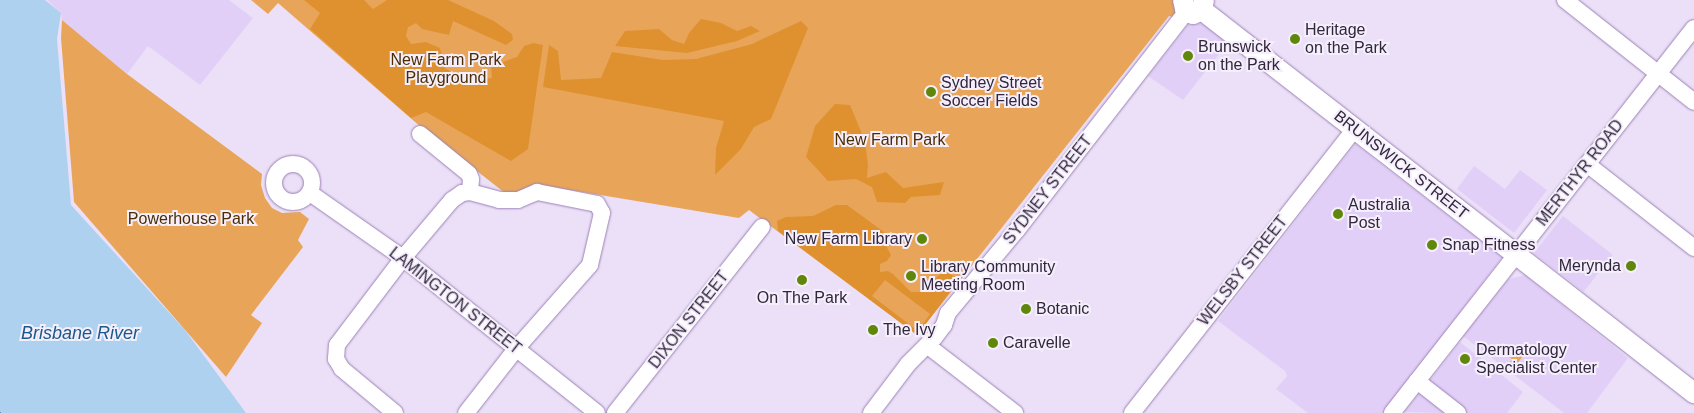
<!DOCTYPE html>
<html>
<head>
<meta charset="utf-8">
<style>
	body { margin:0 }
	#map { position:relative; width:1694px; height:413px; overflow:hidden; background:#ebe0f7; font-family:Arial,sans-serif }
	div>[style] { position:absolute }
	.built>* { inset:0; background:#e2cff7; transform-origin:0 0 }
	.green>* { inset:0; background:#e8a55a }
	.forest>* { inset:0; background:#df912f }
	.water>* { inset:0; background:#afd1f0 }
	.ferry>* { height:1px; margin-top:-0.5px; transform-origin:0; background:repeating-linear-gradient(90deg,#1a598b 0 6px,transparent 0 11px) }
	.roads { filter:drop-shadow(0 0 1px #9d81b8) drop-shadow(0 0 1px #9d81b8) }
	.minor>* { height:16px; margin:-8px; padding:0 8px; transform-origin:8px; border-radius:8px; background:#fff }
	.minor>.ring { margin:-8px; padding:0; box-sizing:content-box; background:none; border:16px solid #fff; border-radius:50% }
	.major>* { height:20px; margin:-10px; padding:0 10px; transform-origin:10px; border-radius:10px; background:#fff }
	.dots>* { width:14px; height:14px; translate:-50% -50%; box-sizing:border-box; border:2px solid #f5effc; border-radius:50% }
	span { translate:-50% -50%; white-space:nowrap; text-align:center; line-height:1.15; -webkit-text-stroke:4px #f5effc; paint-order:stroke }
	.poi-label { font-size:16px; color:#31263c }
	.left { translate:0 -50%; text-align:left }
	.right { translate:-100% -50%; text-align:right }
	.park-label { font-size:16px; color:#4b2c03 }
	.street-label { font-size:16px; color:#31263c }
	.water-label { font-size:18px; color:#1a598b; font-style:italic }
</style>
</head>
<body>
<div id="map">
	<div class="built">
		<i style="clip-path:polygon(47px 0,229px 0,253px 18px,200px 85px,148px 46px,127px 74px,62px 20px,61px 13px)"></i>
		<i style="clip-path:polygon(1209px 23px,1230px 40px,1183px 100px,1148px 76px,1188px 25px)"></i>
		<i style="clip-path:polygon(1355px 144px,1502px 257px,1384px 413px,1308px 413px,1276px 389px,1287px 376px,1285px 371px,1218px 321px)"></i>
		<i style="clip-path:polygon(1474px 166px,1505px 189px,1520px 170px,1547px 190px,1514px 233px,1457px 189px)"></i>
		<i style="left:1563px;top:216px;width:63px;height:47px;rotate:38deg"></i>
		<i style="clip-path:polygon(1525px 275px,1628px 358px,1587px 413px,1564px 413px,1463px 336px,1509px 279px)"></i>
		<i style="clip-path:polygon(1460px 342px,1523px 392px,1507px 413px,1467px 413px,1428px 383px)"></i>
		<i style="clip-path:polygon(1420px 393px,1445px 413px,1404px 412px)"></i>
	</div>
	<div class="green">
		<i style="clip-path:polygon(251px 0,1173px 0,1176px 13px,1173px 17px,1169px 16px,917px 335px,749px 210px,739px 218px,534px 184px,514px 195px,505px 193px,422px 128px,278px 3px,268px 14px)"></i>
		<i style="clip-path:polygon(62px 20px,127px 74px,262px 174px,261px 185px,265px 198px,272px 208px,282px 213px,300px 212px,309px 219px,298px 240px,303px 247px,251px 315px,262px 323px,226px 377px,74px 202px,61px 38px)"></i>
		<i style="clip-path:polygon(1510px 345px,1517px 351px,1522px 345px,1528px 349px,1511px 372px,1506px 368px,1512px 359px,1508px 356px,1511px 352px,1507px 349px)"></i>
	</div>
	<div class="forest">
		<i style="clip-path:polygon(304px 0,364px 0,373px 9px,387px 0,448px 0,494px 21px,512px 34px,513px 40px,506px 45px,453px 21px,449px 35px,422px 29px,416px 23px,408px 27px,406px 36px,411px 44px,426px 42px,440px 48px,445px 68px,453px 73px,466px 72px,482px 79px,492px 78px,491px 66px,517px 57px,524px 46px,533px 43px,543px 45px,528px 149px,511px 161px,426px 112px,411px 118px,310px 29px,320px 13px)"></i>
		<i style="clip-path:polygon(701px 19px,721px 23px,737px 31px,751px 26px,760px 31px,737px 41px,687px 53px,615px 46px,625px 31px,659px 29px,672px 40px,684px 44px,689px 33px)"></i>
		<i style="clip-path:polygon(801px 21px,808px 28px,771px 119px,754px 127px,741px 149px,715px 175px,716px 148px,724px 121px,543px 87px,549px 45px,558px 51px,561px 80px,601px 78px,612px 52px,663px 60px,696px 59px,752px 44px)"></i>
		<i style="clip-path:polygon(835px 104px,850px 105px,865px 141px,868px 165px,867px 178px,886px 172px,903px 188px,944px 182px,940px 195px,911px 197px,905px 203px,877px 202px,872px 187px,856px 179px,828px 181px,806px 157px,815px 126px)"></i>
		<i style="clip-path:polygon(evenodd,836px 205px,847px 205px,884px 232px,884px 242px,891px 255px,887px 261px,880px 264px,880px 272px,888px 271px,893px 274px,911px 292px,920px 292px,944px 271px,947px 271px,954px 277px,957px 283px,917px 335px,778px 231px,777px 221px,786px 217px,813px 216px,836px 205px,885px 280px,930px 314px,918px 331px,872px 296px,885px 280px)"></i>
	</div>
	<div class="water">
		<i style="clip-path:polygon(0 0,45px 0,61px 13px,57px 39px,71px 205px,185px 330px,246px 413px,0 413px)"></i>
	</div>
	<div class="ferry">
		<i style="left:0;top:412px;width:1px;rotate:45deg"></i>
	</div>
	<div class="roads">
		<div class="minor">
			<i style="left:1565px;top:0;width:164px;rotate:38.3deg"></i>
			<i style="left:420px;top:134px;width:63px;rotate:39.2deg"></i>
			<i style="left:469px;top:174px;width:5px;rotate:68deg"></i>
			<i style="left:471px;top:179px;width:13px;rotate:94deg"></i>
			<i class="ring" style="left:274px;top:164px;width:22px;height:22px"></i>
			<i style="left:1587px;top:164px;width:136px;rotate:38.1deg"></i>
			<i style="left:310px;top:193px;width:113px;rotate:35deg"></i>
			<i style="left:403px;top:258px;width:248px;rotate:38.6deg"></i>
			<i style="left:928px;top:346px;width:110px;rotate:37.6deg"></i>
			<i style="left:1417px;top:381px;width:52px;rotate:38deg"></i>
			<i style="left:395px;top:413px;width:69px;rotate:-140.3deg"></i>
			<i style="left:342px;top:369px;width:12px;rotate:-121deg"></i>
			<i style="left:336px;top:359px;width:14px;rotate:-86deg"></i>
			<i style="left:337px;top:345px;width:109px;rotate:-52.8deg"></i>
			<i style="left:403px;top:258px;width:76px;rotate:-49.8deg"></i>
			<i style="left:452px;top:200px;width:12px;rotate:-35deg"></i>
			<i style="left:462px;top:193px;width:8px;rotate:-7deg"></i>
			<i style="left:470px;top:192px;width:30px;rotate:15deg"></i>
			<i style="left:499px;top:200px;width:19px"></i>
			<i style="left:518px;top:200px;width:21px;rotate:-23deg"></i>
			<i style="left:537px;top:192px;width:61px;rotate:11.3deg"></i>
			<i style="left:597px;top:204px;width:10px;rotate:61deg"></i>
			<i style="left:602px;top:213px;width:53px;rotate:103deg"></i>
			<i style="left:590px;top:265px;width:112px;rotate:131.4deg"></i>
			<i style="left:516px;top:349px;width:81px;rotate:128deg"></i>
			<i style="left:615px;top:413px;width:237px;rotate:-51.7deg"></i>
			<i style="left:871px;top:413px;width:61px;rotate:-52.9deg"></i>
			<i style="left:908px;top:364px;width:38px;rotate:-45deg"></i>
			<i style="left:935px;top:337px;width:15px;rotate:-53deg"></i>
			<i style="left:944px;top:325px;width:13px;rotate:-72deg"></i>
			<i style="left:948px;top:313px;width:108px;rotate:-50.3deg"></i>
			<i style="left:1017px;top:230px;width:277px;rotate:-52.2deg"></i>
			<i style="left:1132px;top:413px;width:361px;rotate:-51.9deg"></i>
			<i style="left:1392px;top:413px;width:489px;rotate:-51.9deg"></i>
		</div>
		<div class="major">
			<i style="left:1183px;top:0;width:9px;rotate:77deg"></i>
			<i style="left:1185px;top:9px;width:9px;rotate:32deg"></i>
			<i style="left:1193px;top:14px;width:10px;rotate:-24deg"></i>
			<i style="left:1202px;top:10px;width:10px;rotate:-79deg"></i>
			<i style="left:1202px;top:10px;width:624px;rotate:37.9deg"></i>
		</div>
	</div>
	<div class="dots">
		<i style="left:1295px;top:39px;background:#60860b"></i>
		<i style="left:1188px;top:56px;background:#60860b"></i>
		<i style="left:931px;top:92px;background:#60860b"></i>
		<i style="left:1338px;top:214px;background:#60860b"></i>
		<i style="left:922px;top:239px;background:#60860b"></i>
		<i style="left:1432px;top:245px;background:#60860b"></i>
		<i style="left:1631px;top:266px;background:#60860b"></i>
		<i style="left:911px;top:276px;background:#60860b"></i>
		<i style="left:802px;top:280px;background:#60860b"></i>
		<i style="left:1026px;top:309px;background:#60860b"></i>
		<i style="left:873px;top:330px;background:#60860b"></i>
		<i style="left:993px;top:343px;background:#60860b"></i>
		<i style="left:1465px;top:359px;background:#60860b"></i>
	</div>
	<div class="poi-label">
		<span class="left" style="left:1305px;top:39px">Heritage<br>on the Park</span>
		<span class="left" style="left:1198px;top:56px">Brunswick<br>on the Park</span>
		<span class="left" style="left:941px;top:92px">Sydney Street<br>Soccer Fields</span>
		<span class="left" style="left:1348px;top:214px">Australia<br>Post</span>
		<span class="right" style="left:912px;top:239px">New Farm Library</span>
		<span class="left" style="left:1442px;top:245px">Snap Fitness</span>
		<span class="right" style="left:1621px;top:266px">Merynda</span>
		<span class="left" style="left:921px;top:276px">Library Community<br>Meeting Room</span>
		<span style="left:802px;top:298px">On The Park</span>
		<span class="left" style="left:1036px;top:309px">Botanic</span>
		<span class="left" style="left:883px;top:330px">The Ivy</span>
		<span class="left" style="left:1003px;top:343px">Caravelle</span>
		<span class="left" style="left:1476px;top:359px">Dermatology<br>Specialist Center</span>
	</div>
	<div class="park-label">
		<span style="left:446px;top:69px">New Farm Park<br>Playground</span>
		<span style="left:890px;top:140px">New Farm Park</span>
		<span style="left:191px;top:219px">Powerhouse Park</span>
	</div>
	<div class="street-label">
		<span style="left:1401px;top:165px;rotate:38deg">BRUNSWICK STREET</span>
		<span style="left:1580px;top:173px;rotate:-52deg">MERTHYR ROAD</span>
		<span style="left:1048px;top:190px;rotate:-52deg">SYDNEY STREET</span>
		<span style="left:1243px;top:271px;rotate:-52deg">WELSBY STREET</span>
		<span style="left:455px;top:301px;rotate:38deg">LAMINGTON STREET</span>
		<span style="left:689px;top:320px;rotate:-52deg">DIXON STREET</span>
	</div>
	<div class="water-label">
		<span style="left:80px;top:333px">Brisbane River</span>
	</div>
</div>
</body>
</html>
